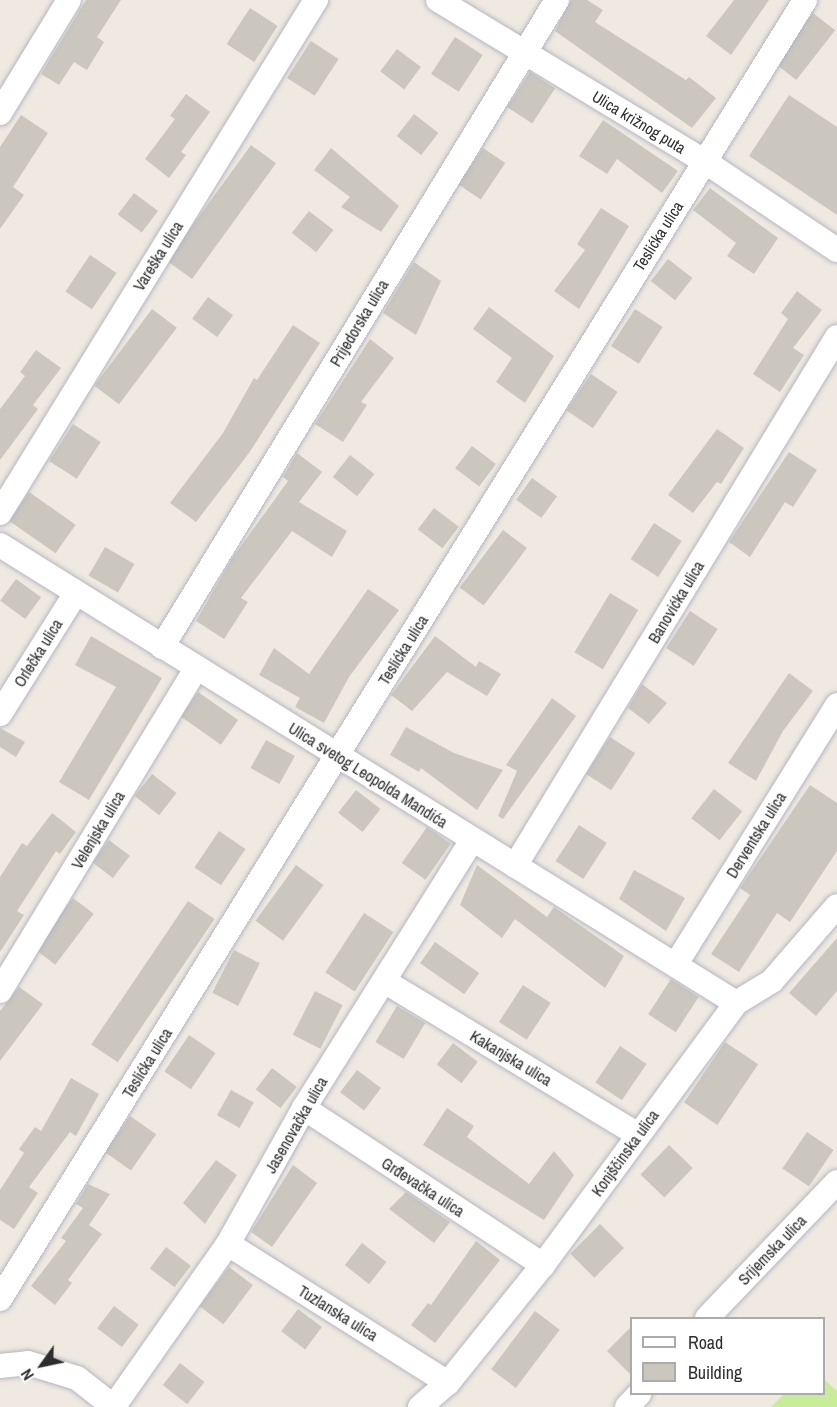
<!DOCTYPE html>
<html>
<head>
<meta charset="utf-8">
<style>
	body { margin:0 }
	#map { position:relative; width:837px; height:1407px; overflow:hidden; background:#efe9e1; font-family:"Archivo Narrow",sans-serif }
	div>[style] { position:absolute }
	.pitch>* { inset:0; background:#c9ec9a }
	.building>* { inset:0; background:#cbc7bf; transform-origin:0 0 }
	.roads { filter:drop-shadow(0 0 2px #b4b7c1) drop-shadow(0 0 2px #b4b7c1) }
	.minor>* { height:24px; margin:-12px; padding:0 12px; transform-origin:12px; border-radius:12px; background:#fff }
	span { translate:-50% -50%; white-space:nowrap; text-align:center; line-height:1.15; -webkit-text-stroke:5px #fff; paint-order:stroke }
	.street-label { font-size:16px; color:#2e2e2e }
	.legend { position:absolute; left:630px; top:1317px; width:195px; height:78px; box-sizing:border-box; background:#fff; border:2px solid #ababab; margin:0; padding:8px 10px; list-style:none; font-size:18px; color:#2e2e2e }
	.legend li { display:flex; align-items:center; gap:12px; height:30px }
	.legend b { width:30px; border:2px solid #ababab }
	.north { position:absolute; left:12px; top:1335px; width:60px; height:60px; -webkit-text-stroke:4px #fff; paint-order:stroke; rotate:237deg; font-size:16px; font-weight:700; line-height:24px; text-align:center; color:#2e2e2e }
	.north::after { content:''; display:block; margin:auto; width:21px; height:27px; background:#2e2e2e; clip-path:polygon(50% 0,100% 100%,50% 72%,0 100%) }
</style>
</head>
<body>
<div id="map">
	<div class="pitch">
		<i style="clip-path:polygon(824px 1379px,837px 1391px,837px 1407px,771px 1407px,784px 1394px,824px 1394px)"></i>
	</div>
	<div class="building">
		<i style="clip-path:polygon(86px 0,121px 0,97px 37px,104px 42px,87px 70px,74px 62px,59px 85px,41px 74px)"></i>
		<i style="clip-path:polygon(571px 0,587px 0,603px 10px,595px 22px,686px 80px,689px 77px,716px 98px,692px 128px,555px 31px)"></i>
		<i style="clip-path:polygon(734px 0,769px 0,731px 55px,706px 36px)"></i>
		<i style="left:250px;top:8px;width:33px;height:43px;rotate:33deg"></i>
		<i style="left:813px;top:13px;width:28px;height:63px;rotate:38deg"></i>
		<i style="left:455px;top:37px;width:33px;height:44px;rotate:33deg"></i>
		<i style="left:311px;top:41px;width:33px;height:44px;rotate:33deg"></i>
		<i style="left:397px;top:49px;width:30px;height:28px;rotate:37deg"></i>
		<i style="left:530px;top:72px;width:30px;height:42px;rotate:33deg"></i>
		<i style="clip-path:polygon(186px 94px,210px 112px,181px 152px,186px 155px,169px 178px,145px 159px,175px 119px,170px 116px)"></i>
		<i style="clip-path:polygon(789px 95px,837px 127px,837px 215px,749px 156px)"></i>
		<i style="left:414px;top:114px;width:31px;height:28px;rotate:38deg"></i>
		<i style="clip-path:polygon(21px 115px,48px 133px,13px 187px,24px 195px,0 229px,0 147px)"></i>
		<i style="clip-path:polygon(603px 120px,678px 171px,662px 193px,617px 159px,607px 174px,579px 156px)"></i>
		<i style="left:251px;top:145px;width:31px;height:143px;rotate:36deg"></i>
		<i style="clip-path:polygon(331px 148px,399px 206px,381px 232px,341px 207px,350px 197px,314px 170px)"></i>
		<i style="left:483px;top:148px;width:27px;height:44px;rotate:34deg"></i>
		<i style="clip-path:polygon(710px 188px,778px 238px,754px 274px,727px 256px,736px 243px,693px 210px)"></i>
		<i style="left:134px;top:193px;width:30px;height:27px;rotate:37deg"></i>
		<i style="clip-path:polygon(601px 208px,629px 226px,579px 309px,554px 291px,585px 250px,577px 244px)"></i>
		<i style="left:309px;top:211px;width:31px;height:28px;rotate:38deg"></i>
		<i style="left:90px;top:255px;width:32px;height:44px;rotate:34deg"></i>
		<i style="left:668px;top:259px;width:31px;height:28px;rotate:38deg"></i>
		<i style="clip-path:polygon(414px 262px,441px 281px,416px 335px,383px 313px)"></i>
		<i style="clip-path:polygon(797px 291px,822px 310px,793px 348px,804px 355px,780px 392px,753px 374px,788px 319px,781px 313px)"></i>
		<i style="left:208px;top:297px;width:31px;height:27px;rotate:36deg"></i>
		<i style="clip-path:polygon(489px 307px,554px 356px,525px 403px,496px 382px,512px 358px,473px 329px)"></i>
		<i style="left:152px;top:309px;width:31px;height:96px;rotate:37deg"></i>
		<i style="left:635px;top:309px;width:33px;height:44px;rotate:33deg"></i>
		<i style="clip-path:polygon(293px 325px,320px 343px,249px 453px,196px 522px,170px 503px,223px 433px,254px 378px,257px 380px)"></i>
		<i style="clip-path:polygon(370px 339px,394px 358px,361px 402px,367px 405px,343px 442px,315px 424px)"></i>
		<i style="clip-path:polygon(36px 350px,61px 368px,33px 405px,38px 409px,0 460px,0 409px,25px 376px,20px 372px)"></i>
		<i style="left:591px;top:374px;width:32px;height:44px;rotate:34deg"></i>
		<i style="left:73px;top:424px;width:33px;height:44px;rotate:33deg"></i>
		<i style="clip-path:polygon(717px 429px,744px 448px,721px 484px,717px 482px,693px 513px,668px 495px)"></i>
		<i style="left:472px;top:446px;width:30px;height:28px;rotate:37deg"></i>
		<i style="clip-path:polygon(789px 452px,817px 470px,793px 507px,785px 502px,750px 557px,729px 542px)"></i>
		<i style="clip-path:polygon(297px 453px,322px 472px,299px 502px,347px 531px,332px 557px,292px 531px,241px 598px,248px 602px,224px 639px,196px 621px,233px 557px,288px 481px,283px 477px)"></i>
		<i style="left:350px;top:455px;width:31px;height:28px;rotate:38deg"></i>
		<i style="left:532px;top:478px;width:31px;height:27px;rotate:36deg"></i>
		<i style="left:29px;top:492px;width:57px;height:35px;rotate:35deg"></i>
		<i style="left:434px;top:508px;width:31px;height:27px;rotate:37deg"></i>
		<i style="left:654px;top:523px;width:33px;height:43px;rotate:33deg"></i>
		<i style="left:503px;top:530px;width:30px;height:72px;rotate:37deg"></i>
		<i style="left:105px;top:547px;width:34px;height:33px;rotate:30deg"></i>
		<i style="left:16px;top:579px;width:31px;height:27px;rotate:36deg"></i>
		<i style="clip-path:polygon(368px 589px,399px 610px,349px 677px,324px 723px,295px 707px,300px 698px,259px 675px,274px 648px,309px 674px)"></i>
		<i style="left:610px;top:593px;width:33px;height:69px;rotate:31deg"></i>
		<i style="left:690px;top:611px;width:33px;height:44px;rotate:33deg"></i>
		<i style="clip-path:polygon(91px 636px,162px 678px,89px 800px,59px 782px,116px 687px,75px 665px)"></i>
		<i style="clip-path:polygon(435px 636px,476px 667px,479px 661px,501px 674px,487px 696px,447px 672px,412px 711px,391px 695px)"></i>
		<i style="clip-path:polygon(789px 673px,813px 691px,783px 731px,756px 781px,728px 763px)"></i>
		<i style="clip-path:polygon(642px 684px,667px 703px,649px 724px,628px 708px)"></i>
		<i style="left:198px;top:692px;width:49px;height:30px;rotate:35deg"></i>
		<i style="clip-path:polygon(552px 698px,576px 716px,503px 819px,498px 816px,517px 771px,506px 765px)"></i>
		<i style="clip-path:polygon(406px 727px,454px 753px,503px 770px,477px 810px,421px 768px,419px 772px,390px 755px)"></i>
		<i style="clip-path:polygon(0 728px,25px 742px,16px 757px,0 747px)"></i>
		<i style="left:610px;top:737px;width:30px;height:44px;rotate:33deg"></i>
		<i style="left:266px;top:740px;width:33px;height:32px;rotate:29deg"></i>
		<i style="left:152px;top:774px;width:31px;height:28px;rotate:38deg"></i>
		<i style="clip-path:polygon(810px 785px,837px 803px,837px 851px,790px 922px,777px 913px,739px 972px,711px 954px,750px 895px,740px 888px)"></i>
		<i style="left:714px;top:789px;width:36px;height:37px;rotate:38deg"></i>
		<i style="left:356px;top:790px;width:31px;height:29px;rotate:38deg"></i>
		<i style="clip-path:polygon(52px 813px,76px 832px,60px 854px,56px 851px,17px 911px,24px 915px,0 952px,0 877px,22px 843px,27px 846px)"></i>
		<i style="left:579px;top:825px;width:33px;height:43px;rotate:33deg"></i>
		<i style="left:427px;top:827px;width:29px;height:44px;rotate:35deg"></i>
		<i style="left:219px;top:831px;width:32px;height:44px;rotate:34deg"></i>
		<i style="left:109px;top:840px;width:26px;height:28px;rotate:37deg"></i>
		<i style="left:296px;top:865px;width:34px;height:69px;rotate:36deg"></i>
		<i style="clip-path:polygon(477px 865px,547px 917px,554px 907px,624px 956px,605px 988px,515px 919px,502px 938px,460px 905px)"></i>
		<i style="clip-path:polygon(634px 870px,685px 898px,666px 931px,619px 899px)"></i>
		<i style="left:73px;top:898px;width:26px;height:64px;rotate:37deg"></i>
		<i style="left:188px;top:901px;width:32px;height:173px;rotate:34deg"></i>
		<i style="left:364px;top:913px;width:35px;height:71px;rotate:33deg"></i>
		<i style="clip-path:polygon(837px 938px,837px 991px,816px 1016px,789px 993px)"></i>
		<i style="left:435px;top:942px;width:54px;height:26px;rotate:35deg"></i>
		<i style="left:234px;top:950px;width:29px;height:48px;rotate:27deg"></i>
		<i style="left:671px;top:979px;width:33px;height:42px;rotate:33deg"></i>
		<i style="left:523px;top:985px;width:33px;height:44px;rotate:33deg"></i>
		<i style="clip-path:polygon(19px 987px,43px 1004px,0 1061px,0 1011px)"></i>
		<i style="left:315px;top:991px;width:31px;height:49px;rotate:27deg"></i>
		<i style="left:397px;top:1006px;width:33px;height:42px;rotate:31deg"></i>
		<i style="left:189px;top:1035px;width:32px;height:44px;rotate:34deg"></i>
		<i style="left:725px;top:1042px;width:40px;height:73px;rotate:34deg"></i>
		<i style="left:453px;top:1043px;width:31px;height:27px;rotate:37deg"></i>
		<i style="left:620px;top:1046px;width:32px;height:44px;rotate:34deg"></i>
		<i style="left:272px;top:1068px;width:31px;height:27px;rotate:37deg"></i>
		<i style="left:357px;top:1070px;width:30px;height:28px;rotate:37deg"></i>
		<i style="clip-path:polygon(71px 1078px,99px 1094px,76px 1136px,70px 1132px,29px 1187px,38px 1193px,14px 1229px,0 1220px,0 1190px,24px 1153px,19px 1149px,35px 1127px,41px 1131px)"></i>
		<i style="left:231px;top:1090px;width:26px;height:29px;rotate:29deg"></i>
		<i style="clip-path:polygon(447px 1108px,474px 1126px,467px 1137px,529px 1184px,554px 1151px,574px 1175px,544px 1220px,423px 1145px)"></i>
		<i style="left:130px;top:1116px;width:32px;height:44px;rotate:35deg"></i>
		<i style="left:807px;top:1132px;width:32px;height:44px;rotate:34deg"></i>
		<i style="left:669px;top:1145px;width:33px;height:41px;rotate:44deg"></i>
		<i style="clip-path:polygon(216px 1160px,237px 1175px,205px 1224px,183px 1203px)"></i>
		<i style="clip-path:polygon(293px 1165px,317px 1183px,272px 1247px,251px 1232px)"></i>
		<i style="clip-path:polygon(88px 1184px,110px 1194px,89px 1225px,102px 1234px,68px 1280px,72px 1283px,55px 1305px,31px 1286px,66px 1241px,61px 1238px,83px 1208px,76px 1204px)"></i>
		<i style="clip-path:polygon(406px 1192px,450px 1222px,434px 1243px,389px 1209px)"></i>
		<i style="left:600px;top:1224px;width:34px;height:42px;rotate:45deg"></i>
		<i style="clip-path:polygon(476px 1241px,500px 1260px,435px 1343px,411px 1325px,428px 1303px,431px 1305px)"></i>
		<i style="left:362px;top:1243px;width:31px;height:28px;rotate:38deg"></i>
		<i style="left:166px;top:1247px;width:31px;height:27px;rotate:37deg"></i>
		<i style="left:229px;top:1267px;width:30px;height:49px;rotate:37deg"></i>
		<i style="left:114px;top:1306px;width:31px;height:28px;rotate:37deg"></i>
		<i style="left:298px;top:1309px;width:30px;height:28px;rotate:37deg"></i>
		<i style="left:535px;top:1311px;width:31px;height:73px;rotate:37deg"></i>
		<i style="clip-path:polygon(632px 1326px,632px 1376px,607px 1351px)"></i>
		<i style="left:180px;top:1363px;width:31px;height:28px;rotate:38deg"></i>
	</div>
	<div class="roads">
		<div class="minor">
			<i style="left:438px;top:0;width:311px;rotate:31.2deg"></i>
			<i style="left:704px;top:161px;width:160px;rotate:33.8deg"></i>
			<i style="left:0;top:113px;width:132px;rotate:-58.6deg"></i>
			<i style="left:0;top:513px;width:603px;rotate:-58.37deg"></i>
			<i style="left:0;top:545px;width:867px;rotate:31.89deg"></i>
			<i style="left:162px;top:647px;width:758px;rotate:-58.6deg"></i>
			<i style="left:0;top:714px;width:143px;rotate:-57.9deg"></i>
			<i style="left:515px;top:866px;width:619px;rotate:-58.67deg"></i>
			<i style="left:676px;top:964px;width:305px;rotate:-58.1deg"></i>
			<i style="left:384px;top:981px;width:297px;rotate:31.2deg"></i>
			<i style="left:0;top:991px;width:377px;rotate:-58.7deg"></i>
			<i style="left:304px;top:1108px;width:286px;rotate:33.3deg"></i>
			<i style="left:228px;top:1244px;width:260px;rotate:32.3deg"></i>
			<i style="left:0;top:1299px;width:1528px;rotate:-58.21deg"></i>
			<i style="left:707px;top:1318px;width:188px;rotate:-46.3deg"></i>
			<i style="left:0;top:1366px;width:28px;rotate:-6deg"></i>
			<i style="left:28px;top:1363px;width:51px;rotate:17deg"></i>
			<i style="left:77px;top:1378px;width:47px;rotate:38.1deg"></i>
			<i style="left:114px;top:1406px;width:198px;rotate:-54.9deg"></i>
			<i style="left:228px;top:1244px;width:156px;rotate:-60.8deg"></i>
			<i style="left:304px;top:1108px;width:316px;rotate:-57.9deg"></i>
			<i style="left:420px;top:1407px;width:37px;rotate:-41deg"></i>
			<i style="left:448px;top:1383px;width:151px;rotate:-51.2deg"></i>
			<i style="left:543px;top:1265px;width:325px;rotate:-53.6deg"></i>
			<i style="left:736px;top:1003px;width:42px;rotate:-31.4deg"></i>
			<i style="left:772px;top:981px;width:99px;rotate:-49.1deg"></i>
			<i style="left:627px;top:1407px;width:18px;rotate:-47deg"></i>
		</div>
	</div>
	<div class="street-label">
		<span style="left:639px;top:122px;rotate:31deg">Ulica križnog puta</span>
		<span style="left:658px;top:236px;rotate:-58deg">Teslićka ulica</span>
		<span style="left:158px;top:256px;rotate:-58deg">Vareška ulica</span>
		<span style="left:359px;top:323px;rotate:-59deg">Prijedorska ulica</span>
		<span style="left:676px;top:602px;rotate:-59deg">Banovićka ulica</span>
		<span style="left:403px;top:650px;rotate:-58deg">Teslićka ulica</span>
		<span style="left:38px;top:653px;rotate:-58deg">Orlečka ulica</span>
		<span style="left:368px;top:775px;rotate:32deg">Ulica svetog Leopolda Mandića</span>
		<span style="left:98px;top:830px;rotate:-59deg">Velenjska ulica</span>
		<span style="left:756px;top:835px;rotate:-58deg">Derventska ulica</span>
		<span style="left:511px;top:1058px;rotate:31deg">Kakanjska ulica</span>
		<span style="left:147px;top:1063px;rotate:-58deg">Teslićka ulica</span>
		<span style="left:296px;top:1125px;rotate:-60deg">Jasenovačka ulica</span>
		<span style="left:625px;top:1153px;rotate:-54deg">Konjščinska ulica</span>
		<span style="left:423px;top:1187px;rotate:33deg">Grđevačka ulica</span>
		<span style="left:772px;top:1250px;rotate:-46deg">Srijemska ulica</span>
		<span style="left:338px;top:1313px;rotate:32deg">Tuzlanska ulica</span>
	</div>
	<ul class="legend">
	<li><b style="height:8px;background:#fff"></b>Road</li>
	<li><b style="height:16px;background:#cbc7bf"></b>Building</li>
	</ul>
	<div class="north">N</div>
</div>
</body>
</html>
